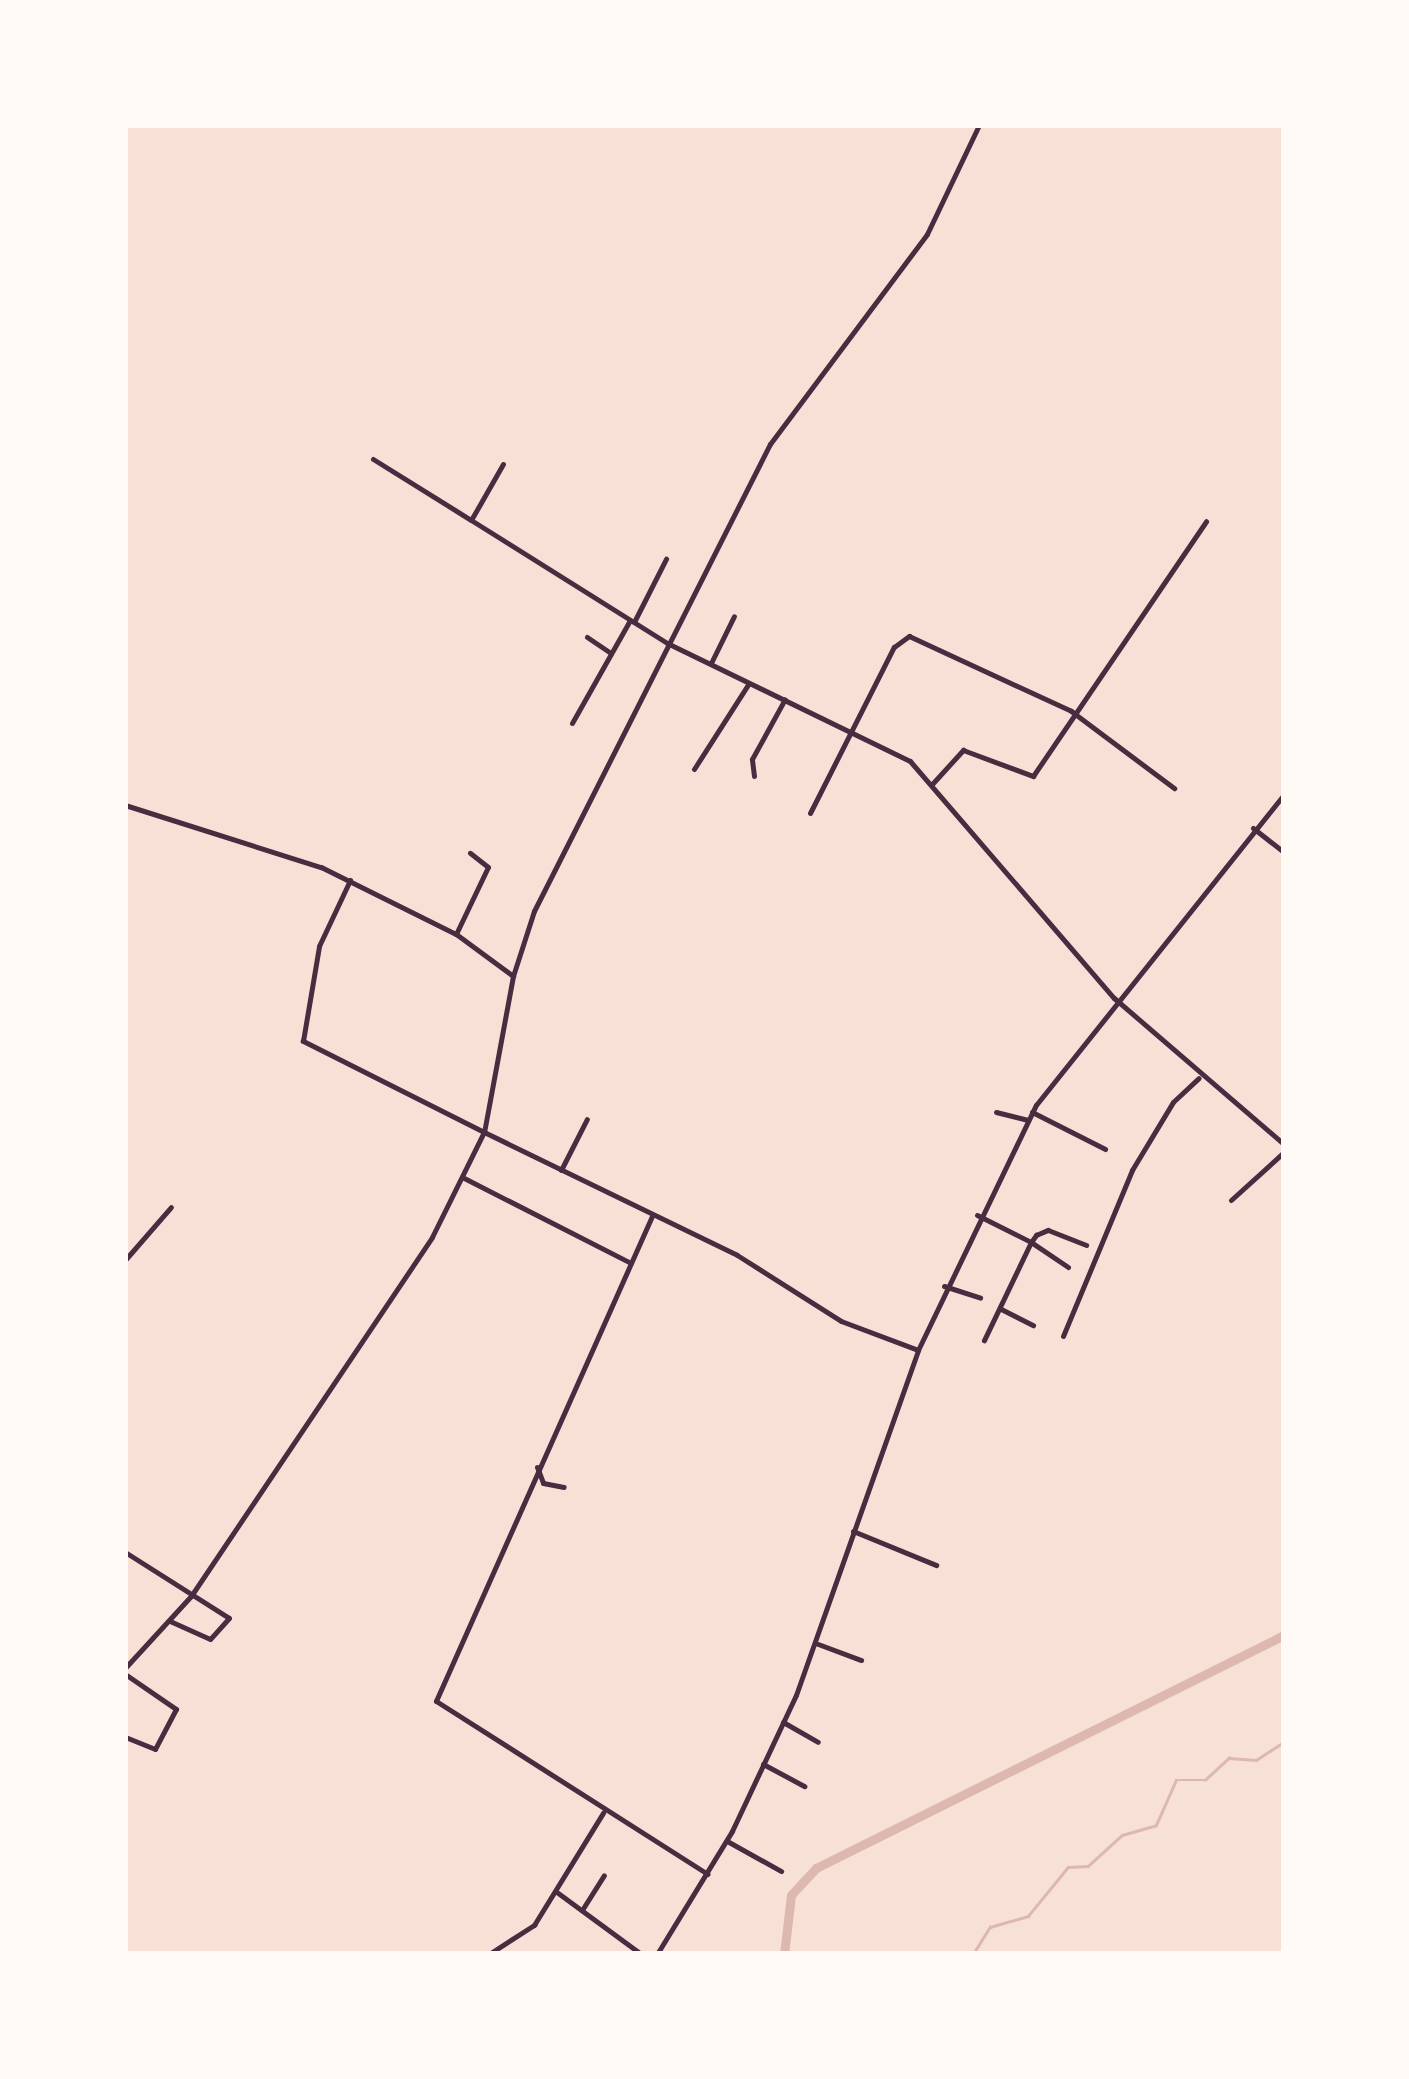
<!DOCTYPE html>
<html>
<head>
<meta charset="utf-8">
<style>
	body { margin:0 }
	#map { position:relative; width:1409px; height:2079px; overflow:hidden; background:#f7e1d7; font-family:"Crimson Pro",serif }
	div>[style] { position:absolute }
	.stream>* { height:2.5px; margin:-1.25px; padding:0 1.25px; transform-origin:1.25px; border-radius:1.25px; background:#dcb8b0 }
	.canal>* { height:9px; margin:-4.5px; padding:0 4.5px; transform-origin:4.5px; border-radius:4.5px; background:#dcb8b0 }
	.minor>* { height:5px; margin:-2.5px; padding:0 2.5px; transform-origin:2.5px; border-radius:2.5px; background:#4a2c40 }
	span { translate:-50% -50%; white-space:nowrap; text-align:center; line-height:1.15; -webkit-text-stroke:10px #fffaf5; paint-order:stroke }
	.frame { position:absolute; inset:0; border:128px solid #fffaf5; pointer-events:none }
</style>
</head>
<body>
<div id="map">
	<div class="stream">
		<i style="left:973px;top:1954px;width:32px;rotate:-58deg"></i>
		<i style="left:990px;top:1927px;width:40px;rotate:-16deg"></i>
		<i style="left:1028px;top:1916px;width:63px;rotate:-50.8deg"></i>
		<i style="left:1068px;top:1867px;width:20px;rotate:-3deg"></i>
		<i style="left:1088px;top:1866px;width:46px;rotate:-42.4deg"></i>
		<i style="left:1122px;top:1835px;width:35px;rotate:-16deg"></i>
		<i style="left:1156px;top:1825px;width:49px;rotate:-66deg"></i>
		<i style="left:1176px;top:1780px;width:29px"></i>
		<i style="left:1205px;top:1780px;width:33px;rotate:-43deg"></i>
		<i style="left:1229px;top:1758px;width:27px;rotate:4deg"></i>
		<i style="left:1256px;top:1760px;width:33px;rotate:-33deg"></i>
	</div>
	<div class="canal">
		<i style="left:784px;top:1954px;width:59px;rotate:-83.2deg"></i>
		<i style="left:791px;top:1895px;width:37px;rotate:-47deg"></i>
		<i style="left:816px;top:1868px;width:523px;rotate:-26.47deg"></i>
	</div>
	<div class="minor">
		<i style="left:373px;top:459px;width:115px;rotate:31.9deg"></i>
		<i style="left:503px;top:464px;width:64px;rotate:119.7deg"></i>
		<i style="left:471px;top:520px;width:231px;rotate:32.1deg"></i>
		<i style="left:667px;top:643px;width:270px;rotate:25.9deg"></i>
		<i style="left:910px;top:761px;width:313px;rotate:49.3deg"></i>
		<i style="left:1114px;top:998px;width:224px;rotate:40.7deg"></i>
		<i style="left:634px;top:622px;width:71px;rotate:-63.1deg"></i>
		<i style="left:587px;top:637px;width:29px;rotate:34deg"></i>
		<i style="left:711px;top:663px;width:52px;rotate:-63.9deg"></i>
		<i style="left:572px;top:723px;width:118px;rotate:-60.6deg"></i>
		<i style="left:694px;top:769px;width:102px;rotate:-57.4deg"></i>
		<i style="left:754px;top:776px;width:17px;rotate:-97deg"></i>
		<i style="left:752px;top:759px;width:68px;rotate:-61.2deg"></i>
		<i style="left:933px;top:783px;width:45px;rotate:-47.7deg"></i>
		<i style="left:963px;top:750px;width:75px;rotate:20.4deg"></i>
		<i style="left:1033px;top:776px;width:308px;rotate:-55.8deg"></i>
		<i style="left:125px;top:805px;width:206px;rotate:17.6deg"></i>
		<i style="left:321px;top:867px;width:151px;rotate:26.4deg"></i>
		<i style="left:456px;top:934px;width:71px;rotate:36.4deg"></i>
		<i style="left:513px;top:976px;width:159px;rotate:100.5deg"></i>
		<i style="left:484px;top:1132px;width:281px;rotate:25.9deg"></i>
		<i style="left:737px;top:1255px;width:123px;rotate:32.4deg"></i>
		<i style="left:841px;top:1321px;width:82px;rotate:20.6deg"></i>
		<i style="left:810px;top:813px;width:186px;rotate:-63.2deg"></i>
		<i style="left:894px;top:647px;width:19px;rotate:-36deg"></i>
		<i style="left:909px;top:636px;width:179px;rotate:24.8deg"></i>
		<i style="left:1071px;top:711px;width:129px;rotate:36.8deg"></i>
		<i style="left:1253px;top:828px;width:39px;rotate:38deg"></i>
		<i style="left:456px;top:934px;width:74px;rotate:-64.5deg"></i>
		<i style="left:488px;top:867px;width:23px;rotate:-142deg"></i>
		<i style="left:513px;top:976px;width:68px;rotate:-72.1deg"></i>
		<i style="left:534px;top:911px;width:523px;rotate:-63.19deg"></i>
		<i style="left:770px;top:444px;width:262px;rotate:-53.2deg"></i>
		<i style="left:927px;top:234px;width:121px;rotate:-64.5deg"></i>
		<i style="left:996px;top:1112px;width:33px;rotate:14deg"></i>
		<i style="left:1032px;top:1112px;width:82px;rotate:26.9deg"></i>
		<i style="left:561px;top:1170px;width:57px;rotate:-63deg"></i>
		<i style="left:464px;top:1178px;width:187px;rotate:27deg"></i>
		<i style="left:1231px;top:1200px;width:72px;rotate:-42.2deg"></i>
		<i style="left:977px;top:1215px;width:60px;rotate:26.6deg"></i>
		<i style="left:1031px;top:1242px;width:109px;rotate:115.6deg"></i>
		<i style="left:652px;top:1216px;width:531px;rotate:114.01deg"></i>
		<i style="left:436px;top:1701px;width:322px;rotate:32.5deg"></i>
		<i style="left:125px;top:1260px;width:70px;rotate:-49deg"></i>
		<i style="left:1068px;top:1267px;width:45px;rotate:-146deg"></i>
		<i style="left:1031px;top:1242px;width:9px;rotate:-54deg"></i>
		<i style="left:1036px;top:1235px;width:13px;rotate:-23deg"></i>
		<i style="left:1048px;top:1230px;width:41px;rotate:21.5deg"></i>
		<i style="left:944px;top:1286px;width:38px;rotate:18deg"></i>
		<i style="left:1001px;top:1309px;width:36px;rotate:27deg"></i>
		<i style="left:1063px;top:1336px;width:180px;rotate:-67.4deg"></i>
		<i style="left:1132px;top:1170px;width:79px;rotate:-58.9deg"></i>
		<i style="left:1173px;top:1102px;width:35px;rotate:-43deg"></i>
		<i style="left:537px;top:1467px;width:17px;rotate:69deg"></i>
		<i style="left:543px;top:1483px;width:21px;rotate:11deg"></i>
		<i style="left:853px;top:1531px;width:90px;rotate:22.3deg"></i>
		<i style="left:125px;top:1552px;width:123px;rotate:32.4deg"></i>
		<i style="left:229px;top:1618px;width:28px;rotate:132deg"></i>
		<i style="left:210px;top:1639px;width:44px;rotate:-155.8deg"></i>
		<i style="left:818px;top:1644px;width:46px;rotate:20.4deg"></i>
		<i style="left:125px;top:1668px;width:98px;rotate:-47.5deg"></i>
		<i style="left:191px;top:1596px;width:432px;rotate:-56.1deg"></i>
		<i style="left:432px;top:1237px;width:117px;rotate:-63.7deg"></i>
		<i style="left:484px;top:1132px;width:203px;rotate:-153.3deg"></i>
		<i style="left:303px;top:1041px;width:96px;rotate:-80.4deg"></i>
		<i style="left:319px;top:946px;width:73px;rotate:-64.8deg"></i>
		<i style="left:125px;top:1674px;width:62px;rotate:34.5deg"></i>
		<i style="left:176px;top:1709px;width:45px;rotate:117.7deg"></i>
		<i style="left:155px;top:1749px;width:32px;rotate:-158deg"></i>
		<i style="left:783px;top:1722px;width:40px;rotate:29.7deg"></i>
		<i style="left:763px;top:1764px;width:47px;rotate:28.2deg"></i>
		<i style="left:727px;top:1841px;width:62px;rotate:29.1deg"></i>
		<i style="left:558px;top:1893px;width:103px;rotate:36.3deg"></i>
		<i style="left:582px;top:1910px;width:41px;rotate:-57.8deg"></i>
		<i style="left:489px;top:1954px;width:54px;rotate:-32.8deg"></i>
		<i style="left:534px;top:1925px;width:132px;rotate:-58.4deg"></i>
		<i style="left:657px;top:1954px;width:144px;rotate:-58.6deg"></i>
		<i style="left:732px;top:1831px;width:150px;rotate:-64.8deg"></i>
		<i style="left:796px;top:1695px;width:366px;rotate:-70.5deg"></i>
		<i style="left:918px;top:1350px;width:272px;rotate:-64.3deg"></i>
		<i style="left:1036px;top:1105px;width:398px;rotate:-51.4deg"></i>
	</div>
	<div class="frame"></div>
</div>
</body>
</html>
